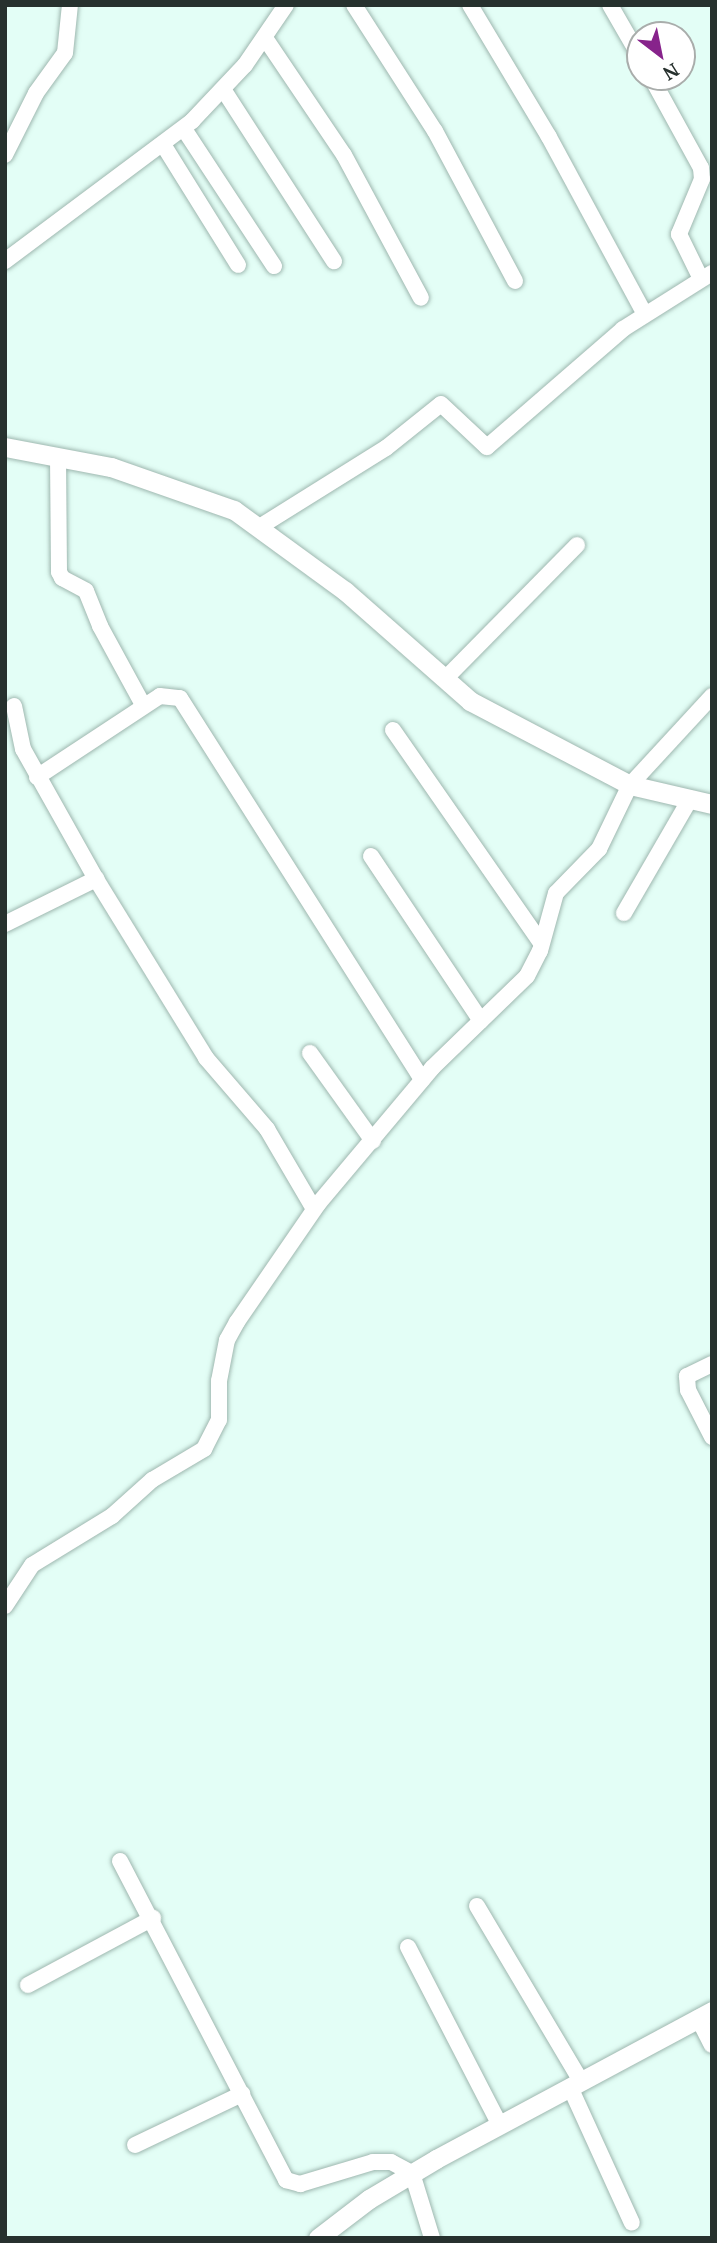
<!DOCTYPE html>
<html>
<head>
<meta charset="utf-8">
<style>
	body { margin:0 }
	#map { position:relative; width:717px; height:2243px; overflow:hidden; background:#e3fef6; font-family:"PT Serif",serif }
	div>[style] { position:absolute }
	.roads { filter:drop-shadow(0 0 2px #9eb7af) drop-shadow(0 0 2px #9eb7af) }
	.minor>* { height:16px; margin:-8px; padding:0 8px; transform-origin:8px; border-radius:8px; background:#fff }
	.tertiary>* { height:19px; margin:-9.5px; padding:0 9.5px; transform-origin:9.5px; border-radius:9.5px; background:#fff }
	span { translate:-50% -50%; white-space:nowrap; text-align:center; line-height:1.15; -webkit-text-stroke:5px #fff; paint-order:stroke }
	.frame { position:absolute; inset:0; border:7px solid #27312e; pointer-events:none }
	.north { position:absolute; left:626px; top:21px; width:70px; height:70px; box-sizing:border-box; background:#fff; border:2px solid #a9adab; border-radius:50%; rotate:148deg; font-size:19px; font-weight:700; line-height:28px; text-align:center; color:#27312e }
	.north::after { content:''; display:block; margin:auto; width:24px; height:32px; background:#87238b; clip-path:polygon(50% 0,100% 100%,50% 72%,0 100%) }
</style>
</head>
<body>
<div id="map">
	<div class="roads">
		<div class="minor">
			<i style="left:354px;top:5px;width:150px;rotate:57.3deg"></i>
			<i style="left:435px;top:131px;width:170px;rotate:61.9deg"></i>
			<i style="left:470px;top:5px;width:154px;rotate:59.1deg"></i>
			<i style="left:549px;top:137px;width:200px;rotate:61.6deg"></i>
			<i style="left:610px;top:5px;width:60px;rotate:60deg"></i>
			<i style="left:265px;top:38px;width:141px;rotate:56deg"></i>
			<i style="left:344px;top:155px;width:162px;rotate:61.7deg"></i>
			<i style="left:651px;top:77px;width:104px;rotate:61.2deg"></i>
			<i style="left:701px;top:168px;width:11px;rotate:85deg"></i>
			<i style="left:702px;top:179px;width:60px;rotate:112.7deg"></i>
			<i style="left:679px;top:234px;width:50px;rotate:63.9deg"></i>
			<i style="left:223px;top:89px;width:205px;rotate:57.2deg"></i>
			<i style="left:184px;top:129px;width:164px;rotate:56.7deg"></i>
			<i style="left:164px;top:146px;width:140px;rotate:58.1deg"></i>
			<i style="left:5px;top:155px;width:69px;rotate:-63.4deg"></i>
			<i style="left:36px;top:93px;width:49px;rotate:-54.1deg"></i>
			<i style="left:65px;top:53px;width:48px;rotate:-84.1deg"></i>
			<i style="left:5px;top:261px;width:234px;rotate:-36.8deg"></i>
			<i style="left:192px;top:121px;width:77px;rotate:-46.6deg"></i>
			<i style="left:245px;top:65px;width:73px;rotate:-55.7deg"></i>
			<i style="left:58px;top:457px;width:115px;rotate:89.5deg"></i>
			<i style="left:59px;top:572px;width:7px;rotate:63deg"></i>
			<i style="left:62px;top:578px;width:27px;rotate:28deg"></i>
			<i style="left:86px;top:591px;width:38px;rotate:68deg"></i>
			<i style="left:100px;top:626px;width:90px;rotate:61.4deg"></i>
			<i style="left:261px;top:526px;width:147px;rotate:-32deg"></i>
			<i style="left:386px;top:448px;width:70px;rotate:-38.7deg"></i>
			<i style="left:441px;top:404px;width:63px;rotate:43.1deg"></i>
			<i style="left:487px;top:447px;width:180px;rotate:-40.9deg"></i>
			<i style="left:623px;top:329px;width:105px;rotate:-32.2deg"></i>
			<i style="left:445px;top:679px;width:188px;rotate:-45.4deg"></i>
			<i style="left:14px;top:706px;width:44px;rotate:78.2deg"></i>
			<i style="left:23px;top:749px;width:149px;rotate:60.7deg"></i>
			<i style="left:96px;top:879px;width:210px;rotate:58.4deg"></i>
			<i style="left:206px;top:1058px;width:94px;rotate:49.3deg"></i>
			<i style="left:267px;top:1129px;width:93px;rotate:59.6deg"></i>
			<i style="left:393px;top:730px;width:259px;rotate:55.2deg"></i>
			<i style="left:37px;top:777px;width:147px;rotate:-33.4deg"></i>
			<i style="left:160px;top:696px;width:20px;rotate:6deg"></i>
			<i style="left:180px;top:698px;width:452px;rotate:57.6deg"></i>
			<i style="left:371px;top:856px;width:198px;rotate:56.3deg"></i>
			<i style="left:624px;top:913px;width:132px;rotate:-59.9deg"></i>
			<i style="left:5px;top:924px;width:102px;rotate:-26.3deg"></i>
			<i style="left:310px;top:1053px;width:108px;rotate:54.4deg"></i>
			<i style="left:712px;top:1364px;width:28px;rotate:154deg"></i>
			<i style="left:687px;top:1376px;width:14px;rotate:86deg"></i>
			<i style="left:688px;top:1390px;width:53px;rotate:62.9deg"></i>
			<i style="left:5px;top:1606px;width:49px;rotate:-56.6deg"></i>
			<i style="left:32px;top:1565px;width:94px;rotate:-31.5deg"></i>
			<i style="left:112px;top:1516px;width:54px;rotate:-42deg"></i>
			<i style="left:152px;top:1480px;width:61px;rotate:-30.8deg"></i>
			<i style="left:204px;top:1449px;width:33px;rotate:-63deg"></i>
			<i style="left:219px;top:1420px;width:39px;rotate:-90deg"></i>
			<i style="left:219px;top:1381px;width:42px;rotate:-79deg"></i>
			<i style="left:227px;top:1340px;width:21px;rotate:-61deg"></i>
			<i style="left:237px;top:1322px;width:143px;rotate:-55.5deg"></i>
			<i style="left:318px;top:1204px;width:177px;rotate:-50deg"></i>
			<i style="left:432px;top:1068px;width:132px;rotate:-44.1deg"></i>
			<i style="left:527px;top:976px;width:28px;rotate:-63deg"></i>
			<i style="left:540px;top:951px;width:60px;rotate:-74.6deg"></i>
			<i style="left:556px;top:893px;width:62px;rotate:-45.7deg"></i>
			<i style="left:599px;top:849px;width:71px;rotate:-64.2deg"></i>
			<i style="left:630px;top:785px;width:121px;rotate:-47.3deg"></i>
			<i style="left:120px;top:1861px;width:360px;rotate:62.5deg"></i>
			<i style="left:286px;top:2180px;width:15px;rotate:16deg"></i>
			<i style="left:300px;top:2184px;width:76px;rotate:-16.8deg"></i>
			<i style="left:373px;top:2162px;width:18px"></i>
			<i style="left:391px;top:2162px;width:24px;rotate:28deg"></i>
			<i style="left:412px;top:2173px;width:68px;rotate:72.9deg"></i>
			<i style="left:477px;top:1906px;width:204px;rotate:59.3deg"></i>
			<i style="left:408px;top:1947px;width:200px;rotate:62.7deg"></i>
			<i style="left:28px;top:1985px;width:142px;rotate:-28.2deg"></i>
			<i style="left:698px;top:2018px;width:30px;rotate:63deg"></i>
			<i style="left:570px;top:2087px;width:149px;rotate:65.5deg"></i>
			<i style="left:135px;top:2145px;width:119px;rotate:-25.5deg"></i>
		</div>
		<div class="tertiary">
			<i style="left:5px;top:447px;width:108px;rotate:10.7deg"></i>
			<i style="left:111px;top:467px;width:130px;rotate:19.3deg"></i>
			<i style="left:234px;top:510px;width:137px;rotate:36.1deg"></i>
			<i style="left:345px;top:591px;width:167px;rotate:41.3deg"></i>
			<i style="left:470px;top:701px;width:181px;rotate:27.7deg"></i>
			<i style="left:630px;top:785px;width:84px;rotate:13deg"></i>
			<i style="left:318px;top:2238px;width:64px;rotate:-37.4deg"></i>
			<i style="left:369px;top:2199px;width:78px;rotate:-30.8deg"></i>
			<i style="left:436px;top:2159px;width:313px;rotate:-28.2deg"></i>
		</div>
	</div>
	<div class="frame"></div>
	<div class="north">N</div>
</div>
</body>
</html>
